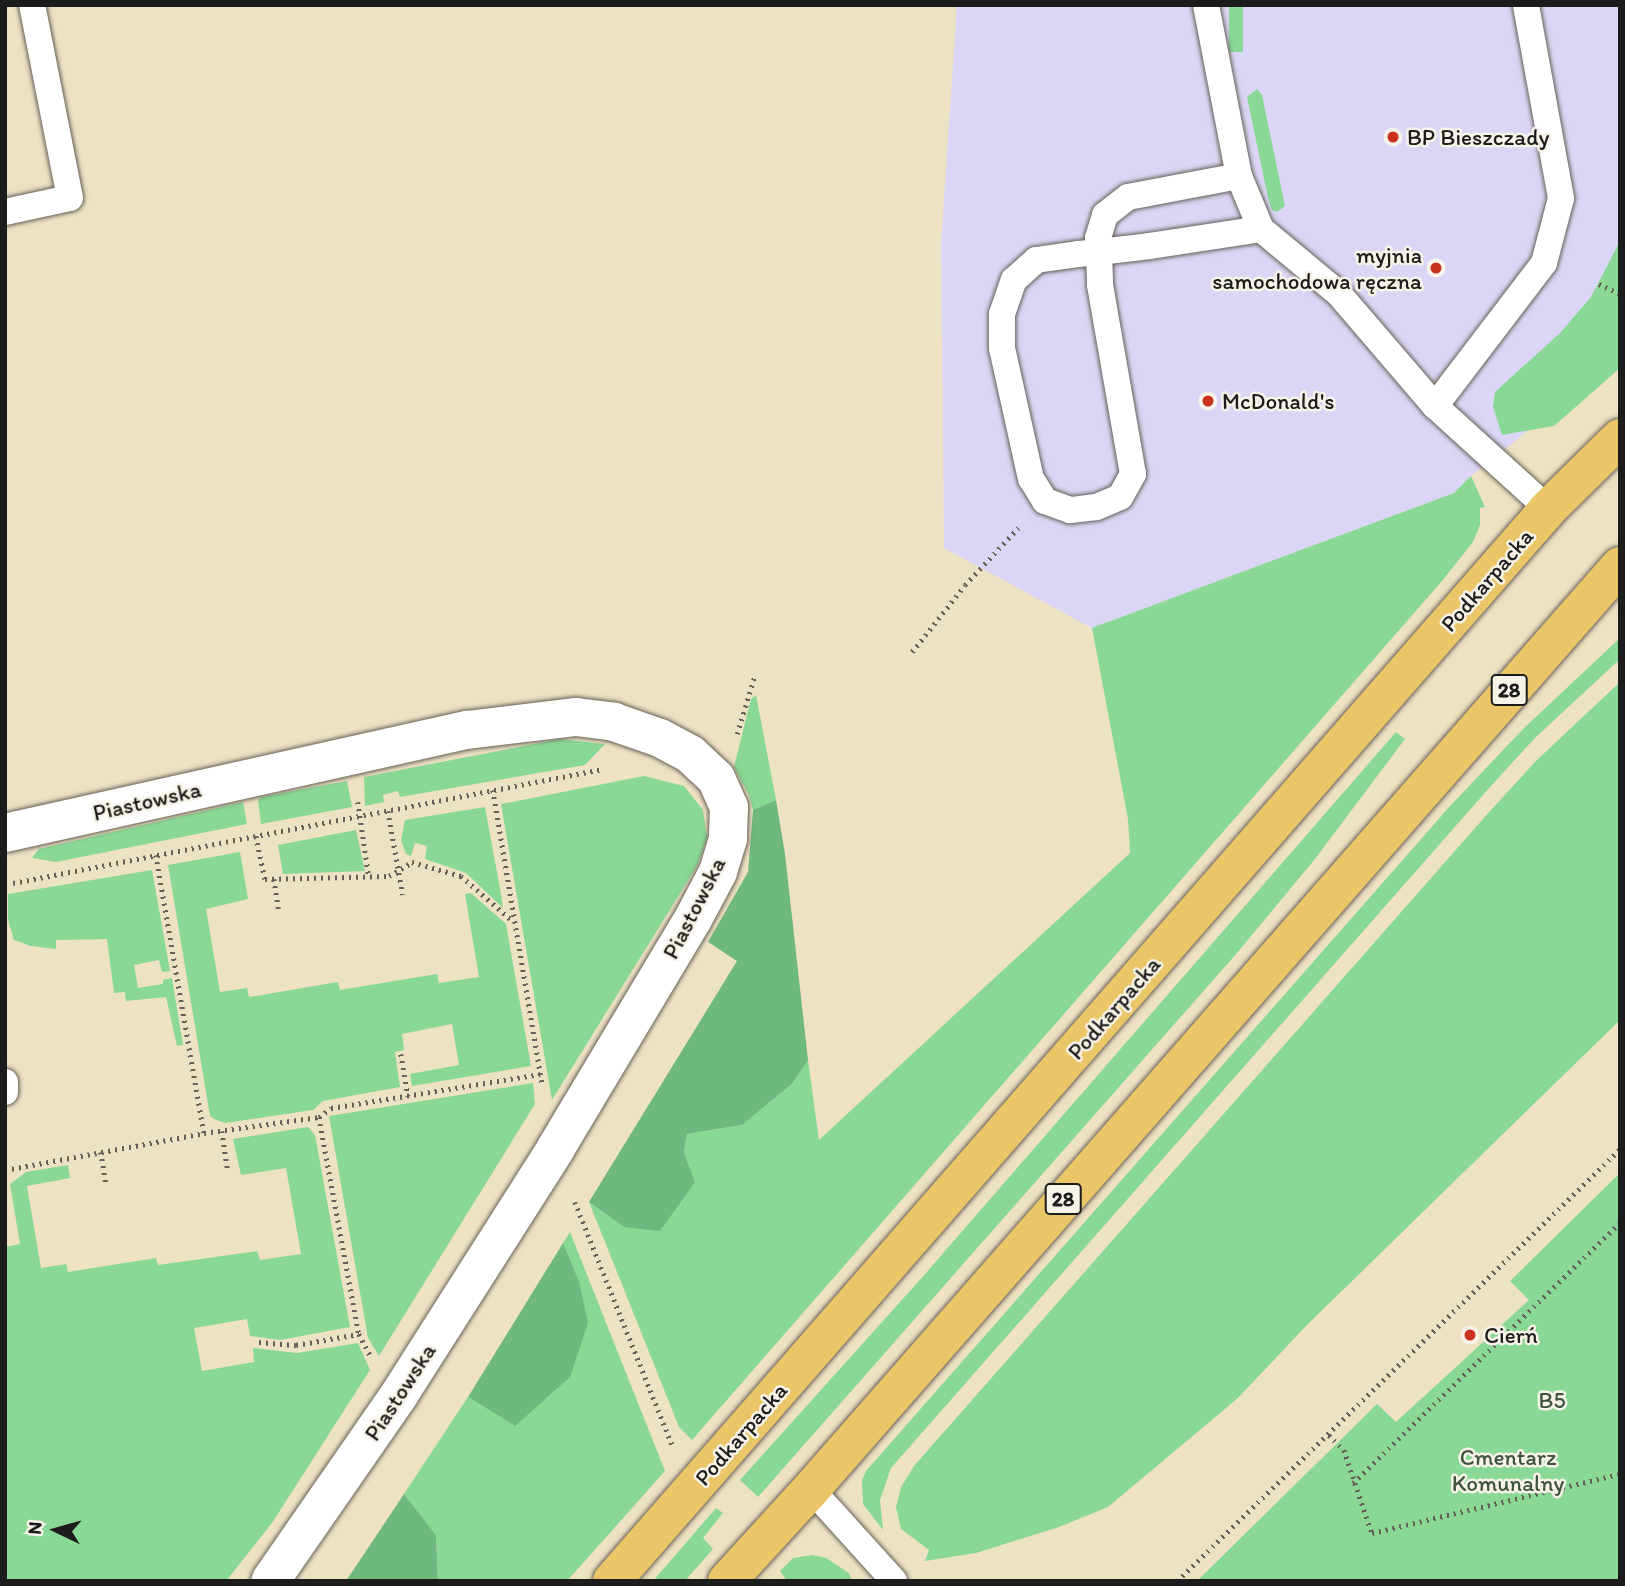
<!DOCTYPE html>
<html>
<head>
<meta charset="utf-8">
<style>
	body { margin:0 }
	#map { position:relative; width:1625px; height:1586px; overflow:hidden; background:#eee2c4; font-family:Itim,sans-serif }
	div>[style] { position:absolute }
	.built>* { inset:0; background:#dcd6f6 }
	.green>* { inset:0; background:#8ad896; transform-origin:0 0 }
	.forest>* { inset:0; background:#6fb87f }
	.path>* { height:4.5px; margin-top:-2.25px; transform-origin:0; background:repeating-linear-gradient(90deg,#666157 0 2px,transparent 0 7px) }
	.roads { filter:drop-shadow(0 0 2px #666157) drop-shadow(0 0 2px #666157) }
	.service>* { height:26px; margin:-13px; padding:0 13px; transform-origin:13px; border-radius:13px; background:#fff }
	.minor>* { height:38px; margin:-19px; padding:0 19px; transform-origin:19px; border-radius:19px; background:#fff }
	.primary>* { height:38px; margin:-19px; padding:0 19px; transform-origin:19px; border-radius:19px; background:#ebc669 }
	.dots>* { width:19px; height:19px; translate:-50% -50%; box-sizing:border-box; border:4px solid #f7f3e8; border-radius:50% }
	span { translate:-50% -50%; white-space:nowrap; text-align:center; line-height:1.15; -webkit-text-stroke:5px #f7f3e8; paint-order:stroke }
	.shield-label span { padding:2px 5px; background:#f7f3e8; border:2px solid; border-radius:5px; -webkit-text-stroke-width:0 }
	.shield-label { font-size:21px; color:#1c1c1c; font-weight:700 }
	.poi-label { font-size:23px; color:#1c1c1c }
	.left { translate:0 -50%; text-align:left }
	.right { translate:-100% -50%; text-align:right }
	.street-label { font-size:23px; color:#1c1c1c }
	.park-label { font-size:23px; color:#3d5441 }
	.frame { position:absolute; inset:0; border:7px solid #1c1c1c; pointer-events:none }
	.north { position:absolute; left:21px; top:1495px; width:70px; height:70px; -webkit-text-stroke:5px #f7f3e8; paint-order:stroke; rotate:275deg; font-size:19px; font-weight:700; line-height:28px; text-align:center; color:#1c1c1c }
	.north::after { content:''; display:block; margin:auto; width:24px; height:32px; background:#1c1c1c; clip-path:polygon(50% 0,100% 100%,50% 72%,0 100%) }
</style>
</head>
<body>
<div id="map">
	<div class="built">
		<i style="clip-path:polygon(957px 5px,1620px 5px,1620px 358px,1471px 476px,1454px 493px,1092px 628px,944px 548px,941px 243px)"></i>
	</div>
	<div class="green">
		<i style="left:1229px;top:5px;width:14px;height:47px"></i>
		<i style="clip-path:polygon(1257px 89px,1262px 95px,1285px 206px,1277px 212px,1272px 210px,1268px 198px,1247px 97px)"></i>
		<i style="clip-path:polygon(1620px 241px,1620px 368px,1554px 426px,1502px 435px,1493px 407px,1495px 392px,1560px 333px,1591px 297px)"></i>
		<i style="clip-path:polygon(1471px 476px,1485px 507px,1480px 508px,1480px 525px,1473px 542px,1442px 581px,692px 1440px,679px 1427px,589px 1202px,624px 1227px,695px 1182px,684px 1152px,687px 1134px,742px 1125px,792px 1084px,808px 1060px,819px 1140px,1130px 853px,1128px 819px,1092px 628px,1454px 493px)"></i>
		<i style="clip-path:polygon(1620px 638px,1620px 659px,1535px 738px,1490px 787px,891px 1468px,880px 1500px,883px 1530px,863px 1504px,862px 1480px,866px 1471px,1451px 805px,1523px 729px)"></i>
		<i style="clip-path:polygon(1620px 682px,1620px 1020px,1307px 1325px,1238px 1398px,1108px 1507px,1059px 1527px,976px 1553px,925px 1561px,929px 1550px,901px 1529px,896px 1507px,901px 1487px,914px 1466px,1490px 811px,1537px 760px)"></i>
		<i style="clip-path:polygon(756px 695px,776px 800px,753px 810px,749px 795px,734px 767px,751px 699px)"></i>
		<i style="clip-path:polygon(1396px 732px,1405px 739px,1315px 859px,1237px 953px,758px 1497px,740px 1480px,918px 1282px)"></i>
		<i style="clip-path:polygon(560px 739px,605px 744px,585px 765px,400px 797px,398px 791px,383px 795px,384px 802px,365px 806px,364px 777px)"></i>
		<i style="clip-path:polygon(644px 776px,684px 786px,703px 810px,707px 838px,697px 866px,552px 1100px,501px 804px)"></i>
		<i style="clip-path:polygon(347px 781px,352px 807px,261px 824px,258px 800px,261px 797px)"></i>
		<i style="clip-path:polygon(243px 802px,247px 824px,56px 862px,32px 858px,39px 849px)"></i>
		<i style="clip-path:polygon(485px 807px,501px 894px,503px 908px,466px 873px,425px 859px,427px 846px,415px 843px,411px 856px,406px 854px,401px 840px,405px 820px)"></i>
		<i style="clip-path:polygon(356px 830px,365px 871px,283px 874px,278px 845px)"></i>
		<i style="clip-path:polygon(240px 852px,248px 899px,206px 909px,220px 992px,247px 988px,249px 997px,338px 982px,340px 990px,437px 974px,439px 983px,479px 977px,465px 894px,471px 893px,506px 924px,531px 1066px,412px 1086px,410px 1074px,459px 1065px,452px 1024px,402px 1034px,404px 1050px,395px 1052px,400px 1087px,323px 1101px,313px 1110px,225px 1123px,214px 1119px,210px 1116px,168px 865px)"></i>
		<i style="clip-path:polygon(152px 870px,170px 971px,162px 972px,159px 960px,134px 965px,138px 988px,163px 984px,163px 980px,172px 978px,183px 1045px,177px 1046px,166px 997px,126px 1001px,125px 992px,114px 993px,107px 939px,56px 940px,56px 949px,31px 946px,14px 940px,8px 920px,8px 894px)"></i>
		<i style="clip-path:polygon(533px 1083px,535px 1104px,379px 1356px,368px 1338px,329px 1116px)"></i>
		<i style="clip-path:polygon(308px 1127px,315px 1135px,350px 1327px,280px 1340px,250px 1336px,247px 1319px,194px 1328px,202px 1371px,254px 1362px,253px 1348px,297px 1353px,358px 1343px,370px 1370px,272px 1523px,226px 1581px,5px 1581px,5px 1247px,20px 1244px,10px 1184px,26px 1172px,68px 1165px,70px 1178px,27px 1186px,41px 1268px,66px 1264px,68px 1272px,156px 1258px,158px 1265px,257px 1251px,260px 1260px,301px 1254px,286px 1168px,241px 1175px,233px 1139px)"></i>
		<i style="clip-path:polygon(1620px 1173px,1620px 1581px,1197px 1581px,1377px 1404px,1396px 1422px,1529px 1300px,1510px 1281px)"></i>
		<i style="clip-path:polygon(570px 1232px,665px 1471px,567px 1581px,438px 1581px,436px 1535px,404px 1494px,468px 1397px,515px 1426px,579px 1281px,563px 1243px)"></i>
		<i style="clip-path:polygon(716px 1508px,723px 1513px,703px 1538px,713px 1549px,685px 1581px,653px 1581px)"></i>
		<i style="clip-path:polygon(812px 1555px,826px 1558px,849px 1573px,852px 1581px,787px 1581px,780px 1571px,793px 1558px)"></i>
	</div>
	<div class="forest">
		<i style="clip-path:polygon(776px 800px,785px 854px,808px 1060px,792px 1084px,742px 1125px,687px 1134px,684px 1152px,695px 1182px,660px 1231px,624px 1227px,589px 1202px,737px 961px,708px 942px,748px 872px,753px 810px)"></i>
		<i style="clip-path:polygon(563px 1243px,579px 1281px,588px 1323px,570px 1377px,515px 1426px,468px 1397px)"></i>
		<i style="clip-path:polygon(404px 1494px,436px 1535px,438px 1581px,346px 1581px)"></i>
	</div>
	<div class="path">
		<i style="left:1599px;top:284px;width:23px;rotate:25deg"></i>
		<i style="left:912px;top:652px;width:85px;rotate:-51.7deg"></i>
		<i style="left:965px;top:585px;width:78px;rotate:-47.1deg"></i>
		<i style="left:737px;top:734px;width:59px;rotate:-73.1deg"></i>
		<i style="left:493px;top:790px;width:297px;rotate:80.5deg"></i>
		<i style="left:358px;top:802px;width:76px;rotate:81.7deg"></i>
		<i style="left:388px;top:811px;width:85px;rotate:79.9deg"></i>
		<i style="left:256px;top:836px;width:44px;rotate:78.2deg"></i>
		<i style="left:265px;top:879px;width:124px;rotate:-1.4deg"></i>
		<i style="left:389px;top:876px;width:27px;rotate:-31deg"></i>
		<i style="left:412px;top:862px;width:51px;rotate:15.9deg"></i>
		<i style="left:461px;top:876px;width:70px;rotate:41deg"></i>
		<i style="left:156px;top:855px;width:282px;rotate:80.2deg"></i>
		<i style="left:274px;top:879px;width:30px;rotate:81deg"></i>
		<i style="left:13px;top:883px;width:601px;rotate:-10.94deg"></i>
		<i style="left:401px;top:1054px;width:43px;rotate:80.5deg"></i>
		<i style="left:319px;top:1117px;width:221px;rotate:79.6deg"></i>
		<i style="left:359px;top:1334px;width:24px;rotate:62deg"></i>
		<i style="left:222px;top:1131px;width:41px;rotate:81.7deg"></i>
		<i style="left:101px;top:1152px;width:31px;rotate:81deg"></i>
		<i style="left:5px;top:1170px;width:202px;rotate:-10.5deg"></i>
		<i style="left:204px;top:1133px;width:116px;rotate:-7.9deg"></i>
		<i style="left:319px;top:1117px;width:15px;rotate:-37deg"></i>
		<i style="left:331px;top:1108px;width:212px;rotate:-9.2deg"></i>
		<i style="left:575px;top:1202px;width:261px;rotate:68.2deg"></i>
		<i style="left:259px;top:1342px;width:37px;rotate:5deg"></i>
		<i style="left:296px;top:1345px;width:64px;rotate:-9.9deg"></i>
		<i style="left:1329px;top:1435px;width:21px;rotate:45deg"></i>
		<i style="left:1344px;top:1450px;width:88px;rotate:71.4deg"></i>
		<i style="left:1372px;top:1533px;width:255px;rotate:-13.4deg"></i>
		<i style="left:1353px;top:1483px;width:373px;rotate:-44.3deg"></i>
		<i style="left:1177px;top:1581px;width:619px;rotate:-44.28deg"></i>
	</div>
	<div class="roads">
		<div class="service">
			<i style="left:1206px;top:5px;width:174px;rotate:79.1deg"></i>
			<i style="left:1239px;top:176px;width:57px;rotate:67.5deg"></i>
			<i style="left:1261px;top:229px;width:102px;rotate:39.8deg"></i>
			<i style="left:1339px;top:294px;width:148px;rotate:49.4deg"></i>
			<i style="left:1435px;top:406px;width:153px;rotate:42.3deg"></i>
			<i style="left:1239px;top:176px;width:113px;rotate:169.3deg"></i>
			<i style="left:1128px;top:197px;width:29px;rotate:142deg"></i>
			<i style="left:1105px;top:215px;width:24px;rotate:107deg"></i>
			<i style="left:1098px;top:238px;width:14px;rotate:86deg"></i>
			<i style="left:1099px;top:252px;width:33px;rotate:88deg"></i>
			<i style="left:1100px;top:285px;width:192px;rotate:80.1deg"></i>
			<i style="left:1133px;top:474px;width:26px;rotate:119deg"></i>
			<i style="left:1120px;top:497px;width:26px;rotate:157deg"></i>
			<i style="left:1096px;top:507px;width:26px;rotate:173deg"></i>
			<i style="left:1070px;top:510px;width:27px;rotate:-160deg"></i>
			<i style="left:1045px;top:501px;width:26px;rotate:-122deg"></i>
			<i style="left:1031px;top:479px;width:134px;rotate:-102.5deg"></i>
			<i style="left:1002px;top:348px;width:34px;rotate:-90deg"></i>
			<i style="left:1002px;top:314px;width:36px;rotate:-71deg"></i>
			<i style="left:1014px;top:280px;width:30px;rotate:-42deg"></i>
			<i style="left:1036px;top:260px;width:42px;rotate:-8.1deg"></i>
			<i style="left:1078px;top:254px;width:21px;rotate:-5deg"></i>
			<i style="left:1099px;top:252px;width:51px;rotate:-6.7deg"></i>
			<i style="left:1150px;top:246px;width:112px;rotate:-8.7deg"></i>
			<i style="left:5px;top:212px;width:66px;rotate:-12.2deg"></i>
			<i style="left:70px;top:198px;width:197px;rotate:-101.1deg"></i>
			<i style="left:1435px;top:406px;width:180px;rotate:-52.7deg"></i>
			<i style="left:1544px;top:263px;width:67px;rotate:-75.3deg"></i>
			<i style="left:1561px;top:198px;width:196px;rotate:-100.3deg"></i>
			<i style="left:5px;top:1082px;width:10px;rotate:90deg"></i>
			<i style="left:811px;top:1489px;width:124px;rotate:47.9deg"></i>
		</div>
		<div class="minor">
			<i style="left:5px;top:833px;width:473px;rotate:-12.6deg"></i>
			<i style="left:467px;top:730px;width:110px;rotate:-6.8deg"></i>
			<i style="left:576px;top:717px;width:38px;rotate:7deg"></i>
			<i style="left:614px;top:722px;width:49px;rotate:19.2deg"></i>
			<i style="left:660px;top:738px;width:34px;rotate:28deg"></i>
			<i style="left:690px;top:754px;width:35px;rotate:43deg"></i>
			<i style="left:716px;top:778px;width:32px;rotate:66deg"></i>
			<i style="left:729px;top:807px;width:32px;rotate:92deg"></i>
			<i style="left:728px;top:839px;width:34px;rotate:107deg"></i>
			<i style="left:718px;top:872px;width:53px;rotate:118deg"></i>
			<i style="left:693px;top:919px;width:269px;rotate:120.9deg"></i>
			<i style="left:555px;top:1150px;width:290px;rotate:122.5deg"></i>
			<i style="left:399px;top:1395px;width:226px;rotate:124.7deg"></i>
		</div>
		<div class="primary">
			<i style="left:612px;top:1581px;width:1423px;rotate:-48.87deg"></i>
			<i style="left:1548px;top:509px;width:101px;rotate:-44.6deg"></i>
			<i style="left:727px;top:1581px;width:125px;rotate:-47.6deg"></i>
			<i style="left:811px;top:1489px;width:1227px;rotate:-48.77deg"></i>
		</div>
	</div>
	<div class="dots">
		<i style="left:1393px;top:137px;background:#c8321e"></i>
		<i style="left:1436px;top:268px;background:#c8321e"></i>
		<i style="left:1208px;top:401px;background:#c8321e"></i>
		<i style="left:1470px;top:1335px;background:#c8321e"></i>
	</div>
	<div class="shield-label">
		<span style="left:1509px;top:690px">28</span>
		<span style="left:1063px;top:1199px">28</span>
	</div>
	<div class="poi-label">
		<span class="left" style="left:1407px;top:137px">BP Bieszczady</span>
		<span class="right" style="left:1422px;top:268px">myjnia<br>samochodowa ręczna</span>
		<span class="left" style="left:1222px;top:401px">McDonald's</span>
		<span class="left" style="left:1484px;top:1335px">Cierń</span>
	</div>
	<div class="street-label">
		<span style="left:1487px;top:580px;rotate:-49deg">Podkarpacka</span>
		<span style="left:147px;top:801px;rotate:-13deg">Piastowska</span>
		<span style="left:694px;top:908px;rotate:-63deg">Piastowska</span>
		<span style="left:1114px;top:1008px;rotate:-49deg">Podkarpacka</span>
		<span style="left:400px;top:1392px;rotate:-57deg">Piastowska</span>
		<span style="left:741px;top:1434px;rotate:-49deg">Podkarpacka</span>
	</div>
	<div class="park-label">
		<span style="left:1552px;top:1400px">B5</span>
		<span style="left:1508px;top:1470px">Cmentarz<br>Komunalny</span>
	</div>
	<div class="frame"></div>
	<div class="north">N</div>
</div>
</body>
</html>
